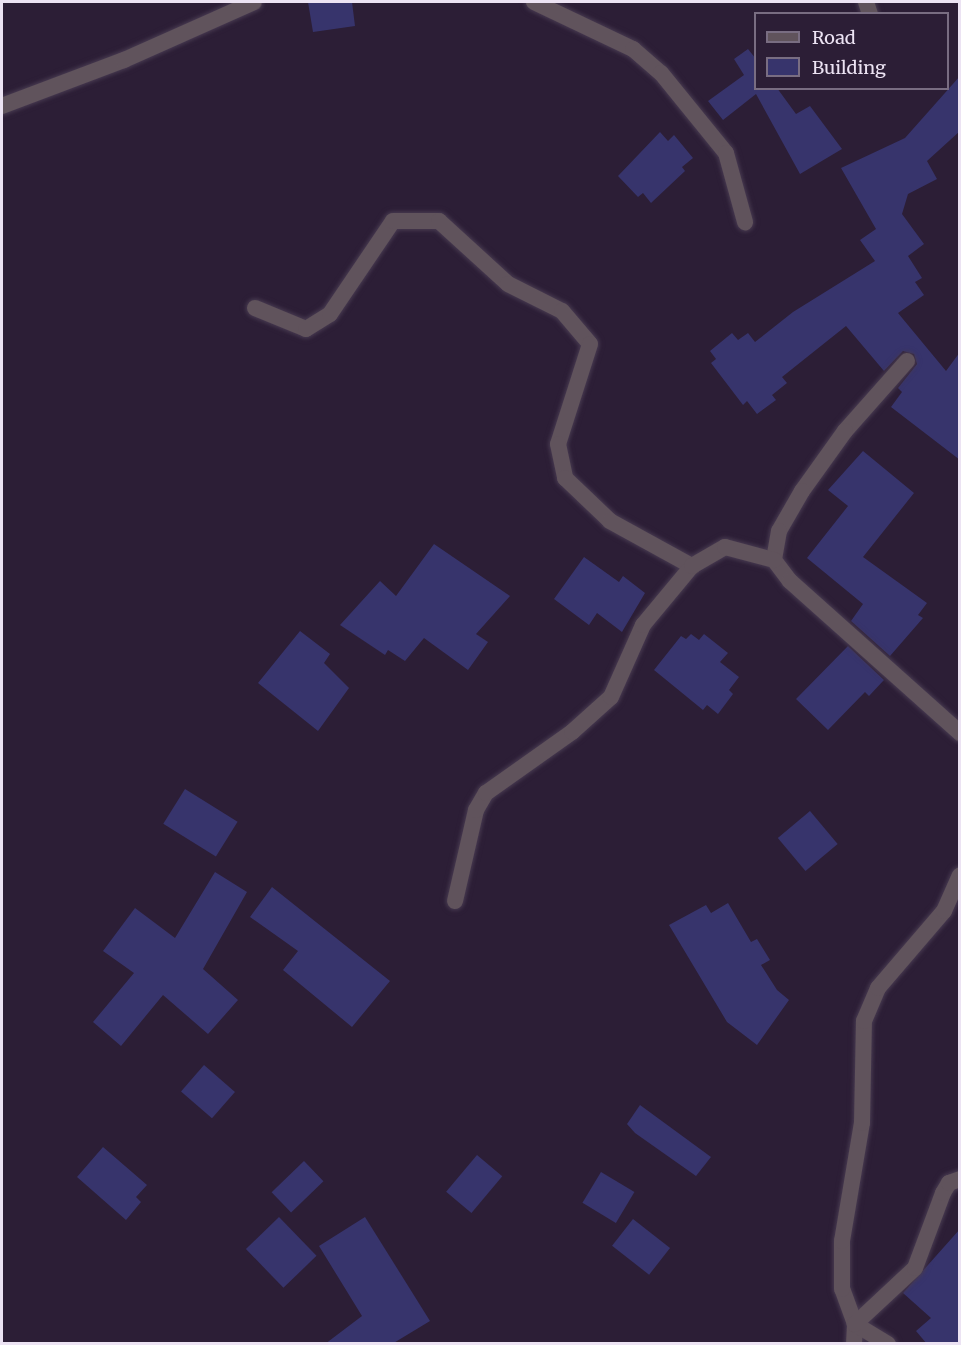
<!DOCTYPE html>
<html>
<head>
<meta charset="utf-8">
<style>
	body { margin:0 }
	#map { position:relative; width:961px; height:1345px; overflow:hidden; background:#2c1e36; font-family:Merriweather,serif }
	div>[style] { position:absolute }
	.building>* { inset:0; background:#37346c; transform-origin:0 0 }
	.roads { filter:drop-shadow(0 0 2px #473a50) drop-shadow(0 0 2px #473a50) }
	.minor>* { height:16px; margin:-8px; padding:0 8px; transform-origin:8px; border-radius:8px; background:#60535c }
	span { translate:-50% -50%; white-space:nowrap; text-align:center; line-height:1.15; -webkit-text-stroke:5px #2c1e36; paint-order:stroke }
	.frame { position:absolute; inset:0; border:3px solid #ece3f3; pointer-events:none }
	.legend { position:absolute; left:754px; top:12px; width:195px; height:78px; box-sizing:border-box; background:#2c1e36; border:2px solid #796d82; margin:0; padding:8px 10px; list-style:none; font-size:18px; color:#ece3f3 }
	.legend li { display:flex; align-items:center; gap:12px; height:30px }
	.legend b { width:30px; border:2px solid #796d82 }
</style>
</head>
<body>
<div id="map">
	<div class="building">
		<i style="clip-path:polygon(308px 2px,352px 2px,355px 26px,313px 32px)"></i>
		<i style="clip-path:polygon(748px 49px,756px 59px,756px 88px,777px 88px,796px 114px,810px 106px,842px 149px,800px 174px,756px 94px,723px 120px,708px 101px,744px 75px,734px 59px)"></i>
		<i style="clip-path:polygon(960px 76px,960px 131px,927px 161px,937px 179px,908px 194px,902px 214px,924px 244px,908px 256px,922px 278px,915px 282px,924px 295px,898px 313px,946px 371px,960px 352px,960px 460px,891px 407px,902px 392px,898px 388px,917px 364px,914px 354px,903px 351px,884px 371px,846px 326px,782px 377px,787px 383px,772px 395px,776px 400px,757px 414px,747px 401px,743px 405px,711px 363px,716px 359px,710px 351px,732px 333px,738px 340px,748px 333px,755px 342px,793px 312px,875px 261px,860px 240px,876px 229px,841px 168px,905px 138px)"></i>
		<i style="clip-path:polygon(660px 132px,668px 141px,674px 135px,693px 158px,682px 167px,685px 171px,651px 203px,643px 193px,638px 197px,618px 176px)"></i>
		<i style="clip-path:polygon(863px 451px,914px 493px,863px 557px,927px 603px,918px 615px,923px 618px,890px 656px,851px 621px,863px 604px,807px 558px,848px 506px,828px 490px)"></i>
		<i style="clip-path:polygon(434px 544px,510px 596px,476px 634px,488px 642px,468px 670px,424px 638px,405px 661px,388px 650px,385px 655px,340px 625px,380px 581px,396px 596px)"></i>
		<i style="clip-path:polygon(584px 557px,619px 582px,623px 576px,645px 593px,622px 632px,597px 613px,589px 625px,554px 599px)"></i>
		<i style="clip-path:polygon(300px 631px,330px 654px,324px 663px,349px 688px,318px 731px,258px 683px)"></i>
		<i style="clip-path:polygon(691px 634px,699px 640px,704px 634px,728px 653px,720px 662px,739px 677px,729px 690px,733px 694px,718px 714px,707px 705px,703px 710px,654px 670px,681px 636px,686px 639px)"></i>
		<i style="clip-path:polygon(848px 646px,884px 680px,869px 696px,865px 692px,828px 730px,796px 699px)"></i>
		<i style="left:185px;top:789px;width:62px;height:41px;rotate:32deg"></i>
		<i style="left:810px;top:811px;width:43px;height:42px;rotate:50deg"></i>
		<i style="clip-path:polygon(215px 872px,247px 892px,203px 969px,238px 1000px,208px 1034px,163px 995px,121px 1046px,93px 1022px,134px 973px,103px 951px,135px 908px,175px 938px)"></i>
		<i style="clip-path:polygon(272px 887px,390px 981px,352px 1027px,283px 970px,298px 951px,250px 917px)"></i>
		<i style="clip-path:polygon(728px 903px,751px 942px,757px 939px,770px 960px,761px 965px,777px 990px,789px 1000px,757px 1045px,727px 1022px,669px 925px,706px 905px,711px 913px)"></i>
		<i style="left:204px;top:1065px;width:41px;height:35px;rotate:41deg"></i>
		<i style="clip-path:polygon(640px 1105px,711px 1157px,696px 1176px,635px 1133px,627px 1124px)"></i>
		<i style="clip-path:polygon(103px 1147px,147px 1185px,136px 1197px,141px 1202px,126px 1220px,77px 1177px)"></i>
		<i style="left:477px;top:1155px;width:33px;height:48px;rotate:40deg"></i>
		<i style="left:304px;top:1161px;width:28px;height:45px;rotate:46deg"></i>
		<i style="left:601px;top:1172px;width:39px;height:36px;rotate:31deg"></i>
		<i style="left:279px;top:1217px;width:54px;height:46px;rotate:46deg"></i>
		<i style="clip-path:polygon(365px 1217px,430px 1321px,392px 1344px,325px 1344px,362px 1316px,319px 1246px)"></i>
		<i style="left:633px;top:1219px;width:47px;height:34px;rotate:38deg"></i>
		<i style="clip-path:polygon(960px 1229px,960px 1344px,927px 1344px,916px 1331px,931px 1318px,903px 1293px)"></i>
	</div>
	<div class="roads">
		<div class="minor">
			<i style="left:534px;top:2px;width:110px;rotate:25.4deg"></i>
			<i style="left:633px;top:49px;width:37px;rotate:41deg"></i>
			<i style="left:661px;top:73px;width:103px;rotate:50.9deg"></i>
			<i style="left:726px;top:153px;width:72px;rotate:74.6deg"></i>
			<i style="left:866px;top:2px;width:13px;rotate:72deg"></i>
			<i style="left:2px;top:106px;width:130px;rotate:-20.7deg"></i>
			<i style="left:124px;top:60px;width:142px;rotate:-24deg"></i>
			<i style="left:255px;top:308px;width:55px;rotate:22.4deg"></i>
			<i style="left:306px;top:329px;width:28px;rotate:-32deg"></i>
			<i style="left:330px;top:314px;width:112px;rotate:-55.9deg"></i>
			<i style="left:393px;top:221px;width:46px"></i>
			<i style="left:439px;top:221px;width:93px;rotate:42.4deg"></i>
			<i style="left:508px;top:284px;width:60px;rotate:26.6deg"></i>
			<i style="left:562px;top:311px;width:43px;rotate:49.7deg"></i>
			<i style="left:590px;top:344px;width:105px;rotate:107.7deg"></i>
			<i style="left:558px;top:444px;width:35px;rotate:78deg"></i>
			<i style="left:565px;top:478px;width:62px;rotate:43.7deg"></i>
			<i style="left:610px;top:521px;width:94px;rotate:28.8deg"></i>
			<i style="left:907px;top:361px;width:94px;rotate:131.5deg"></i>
			<i style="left:845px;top:431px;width:74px;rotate:125.6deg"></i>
			<i style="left:802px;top:491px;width:46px;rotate:119.9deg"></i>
			<i style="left:779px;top:531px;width:29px;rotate:100deg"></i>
			<i style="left:774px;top:560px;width:26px;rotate:53deg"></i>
			<i style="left:790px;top:581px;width:228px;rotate:41.8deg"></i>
			<i style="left:455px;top:901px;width:93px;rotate:-77deg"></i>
			<i style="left:476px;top:810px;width:20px;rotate:-60deg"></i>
			<i style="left:486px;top:793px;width:105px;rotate:-35.3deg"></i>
			<i style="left:572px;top:732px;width:52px;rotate:-41.9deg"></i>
			<i style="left:611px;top:697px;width:79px;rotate:-66deg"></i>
			<i style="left:643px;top:625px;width:77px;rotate:-50.3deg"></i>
			<i style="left:692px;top:566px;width:38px;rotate:-30deg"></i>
			<i style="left:725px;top:547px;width:51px;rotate:14.9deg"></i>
			<i style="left:854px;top:1344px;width:20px;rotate:-87deg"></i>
			<i style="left:855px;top:1324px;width:37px;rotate:-110deg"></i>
			<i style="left:842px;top:1289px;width:48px;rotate:-90deg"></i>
			<i style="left:842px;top:1241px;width:120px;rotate:-80.4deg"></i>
			<i style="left:862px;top:1123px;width:102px;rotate:-88.9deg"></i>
			<i style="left:864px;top:1021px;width:36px;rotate:-67deg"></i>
			<i style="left:878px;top:988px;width:101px;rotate:-49.4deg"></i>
			<i style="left:944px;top:911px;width:39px;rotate:-66deg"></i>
			<i style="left:888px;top:1344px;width:39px;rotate:-149deg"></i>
			<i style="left:855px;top:1324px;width:82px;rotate:-43deg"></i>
			<i style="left:915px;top:1268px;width:80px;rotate:-69.5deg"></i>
			<i style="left:943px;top:1193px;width:12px;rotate:-59deg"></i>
			<i style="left:949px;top:1183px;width:12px;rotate:-20deg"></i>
		</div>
	</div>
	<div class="frame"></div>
	<ul class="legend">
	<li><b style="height:8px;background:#60535c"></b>Road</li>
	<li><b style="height:16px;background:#37346c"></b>Building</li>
	</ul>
</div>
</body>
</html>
